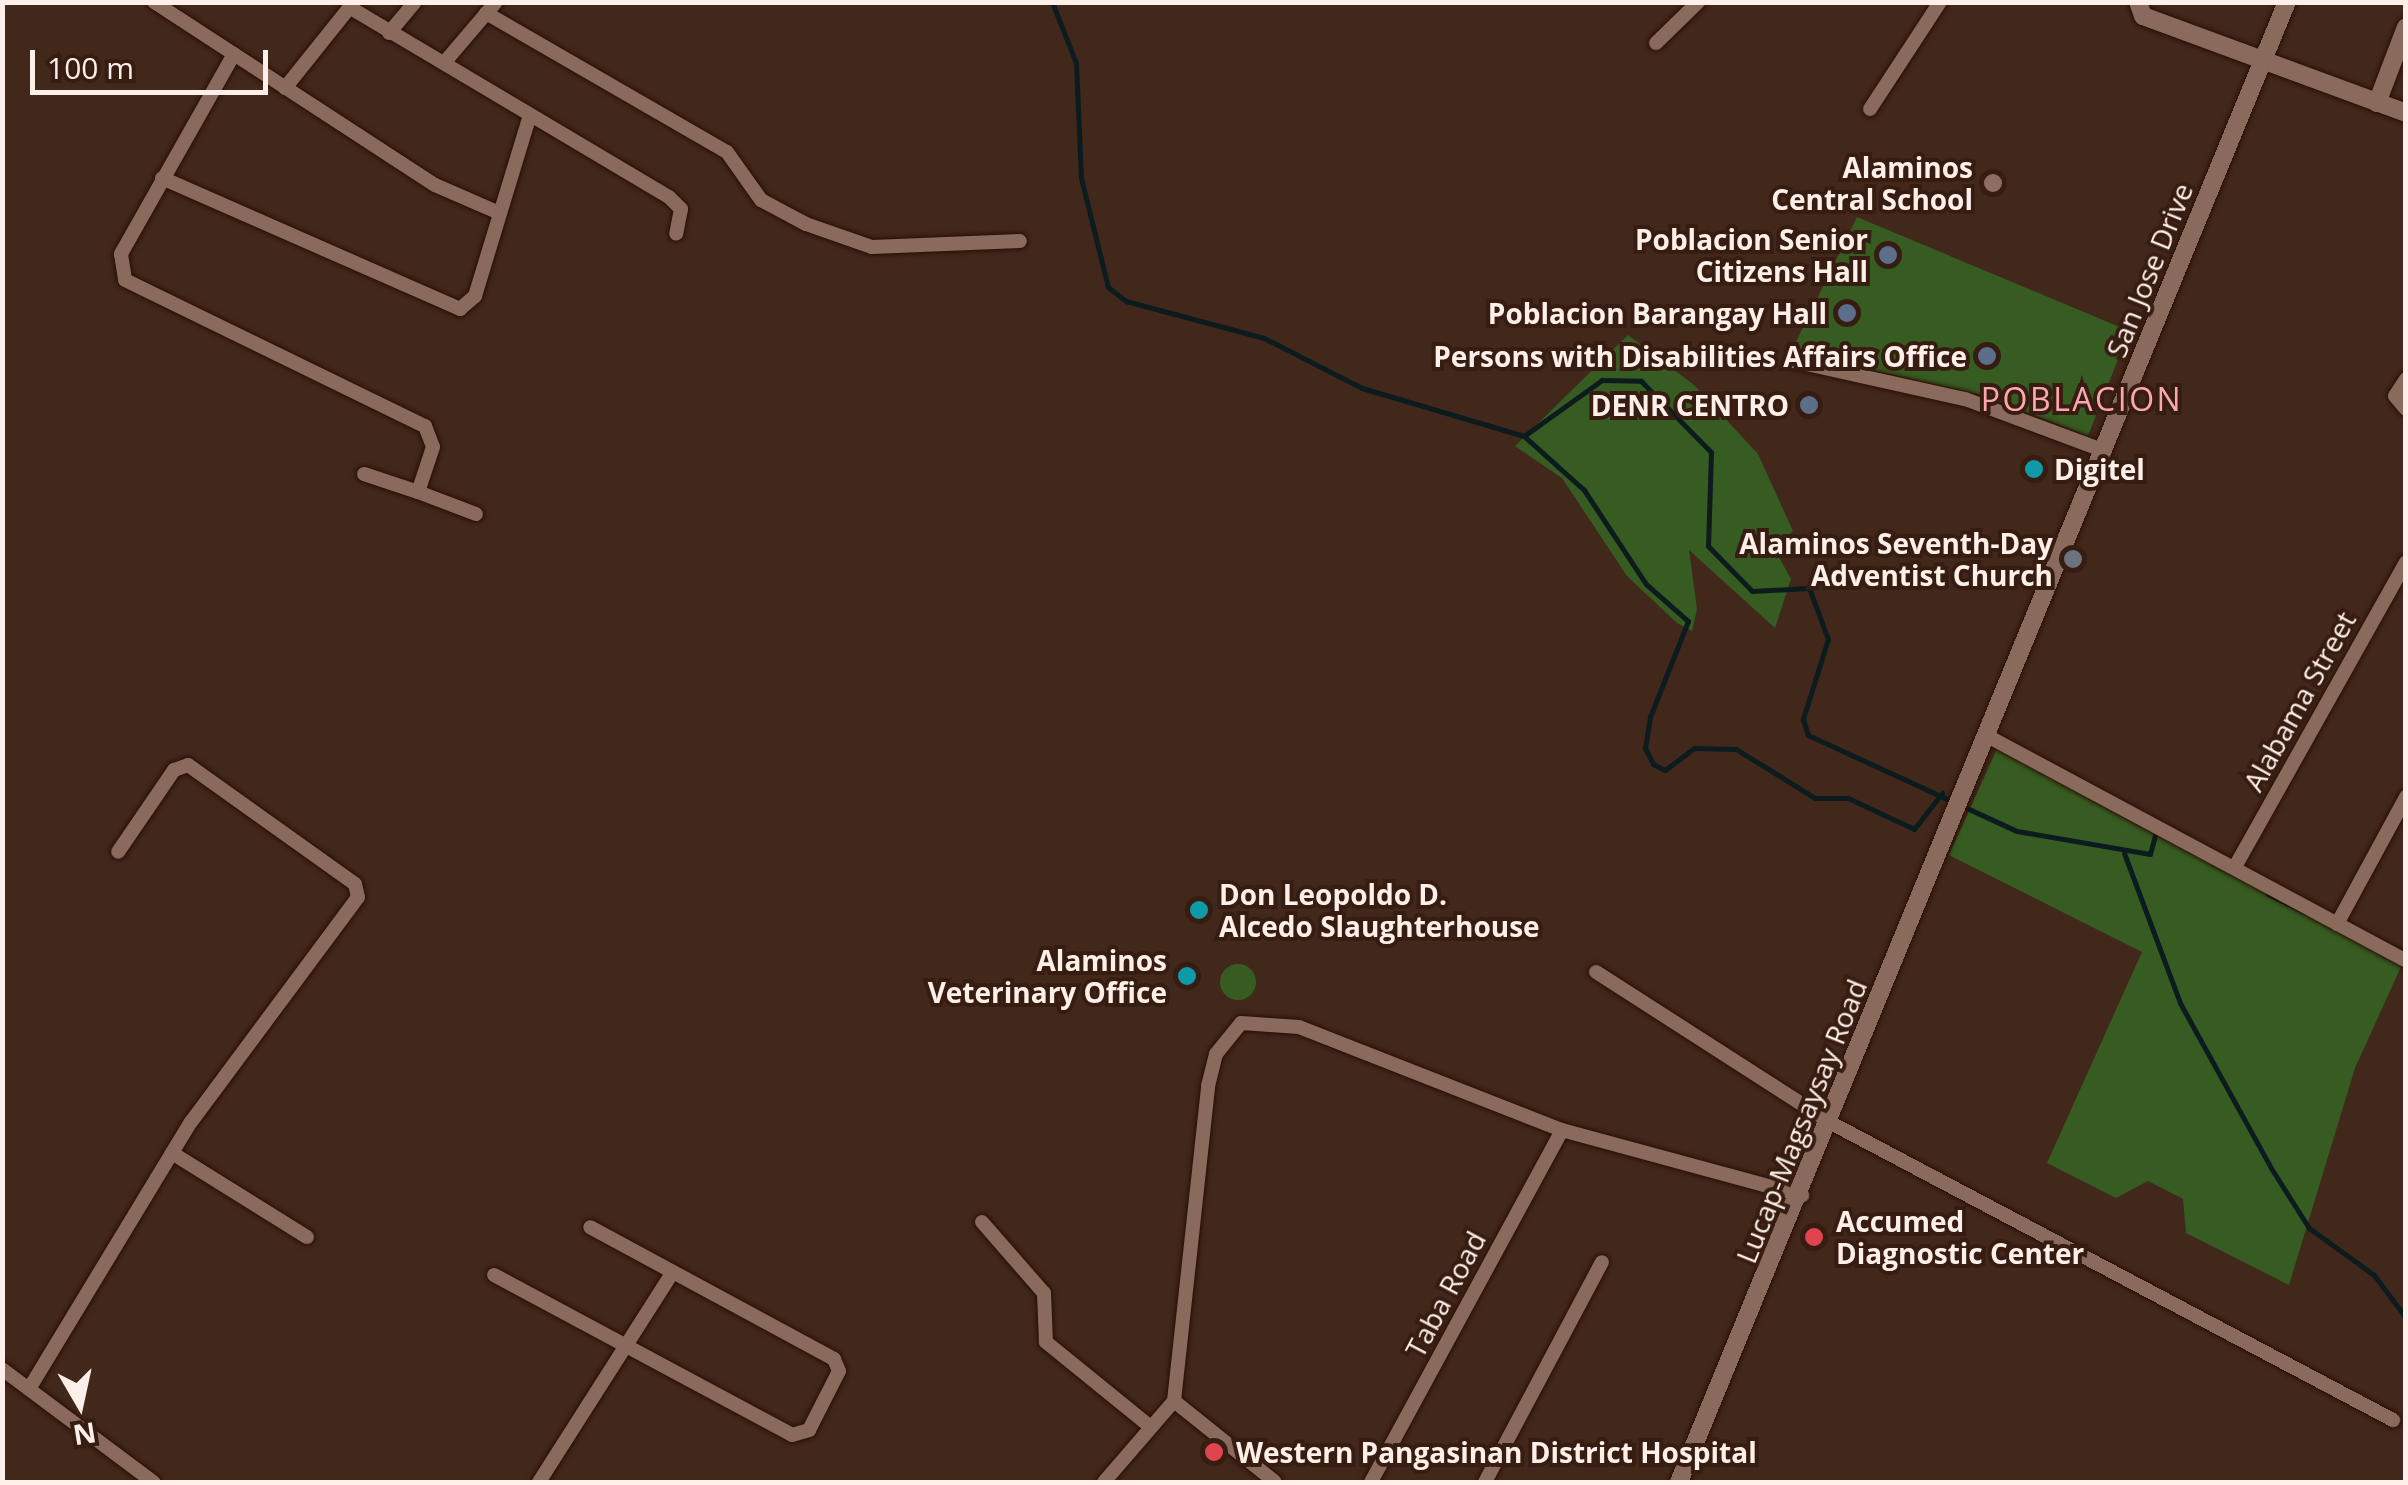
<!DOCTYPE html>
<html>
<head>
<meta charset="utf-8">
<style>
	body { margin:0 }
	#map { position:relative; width:2408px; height:1485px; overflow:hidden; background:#42271b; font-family:"Open Sans",sans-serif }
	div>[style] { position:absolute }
	.green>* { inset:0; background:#375c21 }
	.round { border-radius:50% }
	.stream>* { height:5px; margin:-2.5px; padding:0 2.5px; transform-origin:2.5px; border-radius:2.5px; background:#0c1c1e }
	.roads { filter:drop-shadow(0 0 2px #280f04) drop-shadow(0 0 2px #280f04) }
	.minor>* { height:14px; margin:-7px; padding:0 7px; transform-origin:7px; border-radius:7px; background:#8a6a5c }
	.tertiary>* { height:18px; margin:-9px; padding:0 9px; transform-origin:9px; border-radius:9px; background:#8a6a5c }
	.dots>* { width:28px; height:28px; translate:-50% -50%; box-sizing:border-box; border:5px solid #371d11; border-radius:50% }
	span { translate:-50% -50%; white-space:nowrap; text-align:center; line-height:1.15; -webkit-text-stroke:8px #371d11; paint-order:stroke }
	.poi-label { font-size:28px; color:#feefe9; font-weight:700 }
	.right { translate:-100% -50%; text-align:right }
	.left { translate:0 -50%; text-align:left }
	.street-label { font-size:28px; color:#feefe9 }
	.quarter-label { font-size:32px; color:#fca7ae; letter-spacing:2.5px }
	.frame { position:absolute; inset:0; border:5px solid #feefe9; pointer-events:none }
	.north { position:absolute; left:30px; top:1355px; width:100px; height:100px; -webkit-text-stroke:8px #371d11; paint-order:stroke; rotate:171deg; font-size:28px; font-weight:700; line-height:40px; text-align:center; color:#feefe9 }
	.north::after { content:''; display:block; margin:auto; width:35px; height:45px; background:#feefe9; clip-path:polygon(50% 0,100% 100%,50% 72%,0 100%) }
	.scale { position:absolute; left:30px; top:50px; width:238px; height:45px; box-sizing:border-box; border:5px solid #feefe9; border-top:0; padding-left:12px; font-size:30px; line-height:35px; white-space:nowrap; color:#feefe9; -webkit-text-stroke:8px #371d11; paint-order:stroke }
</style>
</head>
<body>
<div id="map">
	<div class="green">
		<i style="clip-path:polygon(1857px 217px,2129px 331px,2088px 436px,1978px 394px,1791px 352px)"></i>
		<i style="clip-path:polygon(1628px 335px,1694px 385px,1758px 454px,1793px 531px,1775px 550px,1791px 579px,1775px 628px,1689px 550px,1697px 609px,1692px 631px,1677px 623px,1627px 576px,1562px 478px,1515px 446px)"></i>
		<i style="clip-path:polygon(2001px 740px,2405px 958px,2355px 1068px,2289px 1285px,2186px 1233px,2183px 1199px,2148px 1181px,2116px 1198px,2047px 1163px,2142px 952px,1949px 855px)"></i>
		<i class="round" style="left:1220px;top:964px;width:36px;height:36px"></i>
	</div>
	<div class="stream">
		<i style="left:1052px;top:2px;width:66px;rotate:68.5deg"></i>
		<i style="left:1076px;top:63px;width:115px;rotate:87.5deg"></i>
		<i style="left:1081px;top:178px;width:112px;rotate:76.1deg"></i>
		<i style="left:1108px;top:287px;width:23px;rotate:38deg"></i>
		<i style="left:1126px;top:301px;width:143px;rotate:15deg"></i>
		<i style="left:1264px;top:338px;width:110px;rotate:27deg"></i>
		<i style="left:1362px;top:388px;width:169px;rotate:16.5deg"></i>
		<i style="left:1524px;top:436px;width:96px;rotate:-35.7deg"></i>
		<i style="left:1602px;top:380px;width:39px;rotate:1deg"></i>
		<i style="left:1641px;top:381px;width:100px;rotate:45.4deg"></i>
		<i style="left:1711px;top:452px;width:94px;rotate:91.8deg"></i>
		<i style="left:1708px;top:546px;width:63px;rotate:45.6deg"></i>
		<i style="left:1752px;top:591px;width:57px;rotate:-3deg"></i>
		<i style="left:1809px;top:588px;width:54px;rotate:69.6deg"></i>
		<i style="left:1828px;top:639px;width:84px;rotate:107.4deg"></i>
		<i style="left:1803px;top:719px;width:17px;rotate:73deg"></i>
		<i style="left:1808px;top:735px;width:230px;rotate:24.7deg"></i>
		<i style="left:2017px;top:831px;width:135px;rotate:9.8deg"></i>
		<i style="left:2150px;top:854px;width:23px;rotate:-75deg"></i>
		<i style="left:1524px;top:436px;width:81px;rotate:42deg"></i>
		<i style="left:1584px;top:490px;width:113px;rotate:56.6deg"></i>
		<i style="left:1646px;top:584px;width:56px;rotate:41.4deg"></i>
		<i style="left:1688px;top:621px;width:103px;rotate:111.6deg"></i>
		<i style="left:1650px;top:717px;width:31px;rotate:99deg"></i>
		<i style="left:1645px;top:748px;width:18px;rotate:63deg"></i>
		<i style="left:1653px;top:764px;width:13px;rotate:27deg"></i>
		<i style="left:1665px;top:770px;width:36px;rotate:-37deg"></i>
		<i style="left:1694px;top:748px;width:42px;rotate:1.4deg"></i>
		<i style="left:1736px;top:749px;width:93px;rotate:31.8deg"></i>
		<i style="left:1815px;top:798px;width:33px"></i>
		<i style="left:1848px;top:798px;width:73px;rotate:25.2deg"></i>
		<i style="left:1914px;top:829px;width:46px;rotate:-52.1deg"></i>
		<i style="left:2124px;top:853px;width:160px;rotate:69.5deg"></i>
		<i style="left:2180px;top:1003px;width:188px;rotate:61.1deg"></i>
		<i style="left:2271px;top:1168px;width:71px;rotate:57.7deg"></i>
		<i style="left:2309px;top:1228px;width:80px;rotate:35.9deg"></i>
		<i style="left:2374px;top:1275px;width:54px;rotate:53.3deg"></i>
		<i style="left:2268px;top:894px;width:41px;rotate:25.9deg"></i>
	</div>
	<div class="roads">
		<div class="minor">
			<i style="left:154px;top:2px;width:335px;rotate:33.1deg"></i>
			<i style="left:435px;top:185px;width:68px;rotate:23.5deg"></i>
			<i style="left:349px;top:7px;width:372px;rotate:30.7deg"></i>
			<i style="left:669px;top:197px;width:17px;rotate:45deg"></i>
			<i style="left:681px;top:209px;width:25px;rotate:101deg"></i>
			<i style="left:486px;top:13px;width:278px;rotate:30deg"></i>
			<i style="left:727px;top:152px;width:59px;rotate:54.7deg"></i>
			<i style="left:761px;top:200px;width:51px;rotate:28.1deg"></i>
			<i style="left:806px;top:224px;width:70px;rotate:19.2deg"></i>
			<i style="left:872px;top:247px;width:148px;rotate:-2.3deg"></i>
			<i style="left:389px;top:33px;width:40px;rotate:-50deg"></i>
			<i style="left:1656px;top:43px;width:59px;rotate:-44.3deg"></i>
			<i style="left:234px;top:54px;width:230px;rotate:119.5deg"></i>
			<i style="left:121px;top:254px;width:26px;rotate:81deg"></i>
			<i style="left:125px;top:280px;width:334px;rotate:26deg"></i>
			<i style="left:425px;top:426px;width:22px;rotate:69deg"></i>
			<i style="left:433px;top:447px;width:47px;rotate:108.4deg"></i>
			<i style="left:418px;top:492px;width:62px;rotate:20.8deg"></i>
			<i style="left:444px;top:63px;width:80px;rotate:-49.6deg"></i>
			<i style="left:285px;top:88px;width:109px;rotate:-51.3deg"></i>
			<i style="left:1870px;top:109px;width:128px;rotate:-56.8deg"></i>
			<i style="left:162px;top:178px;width:326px;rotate:23.7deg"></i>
			<i style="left:460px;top:309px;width:20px;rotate:-41deg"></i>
			<i style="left:475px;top:296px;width:189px;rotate:-73.1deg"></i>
			<i style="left:1793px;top:361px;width:176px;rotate:12.5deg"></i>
			<i style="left:1965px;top:399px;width:149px;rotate:20.4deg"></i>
			<i style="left:2406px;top:379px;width:20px;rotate:123deg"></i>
			<i style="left:2395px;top:396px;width:17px;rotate:50deg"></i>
			<i style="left:364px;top:474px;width:57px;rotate:18.4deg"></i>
			<i style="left:1989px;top:737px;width:473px;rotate:28.2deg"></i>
			<i style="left:2236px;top:865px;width:347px;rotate:-60.7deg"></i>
			<i style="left:2337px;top:924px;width:145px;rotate:-61.5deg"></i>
			<i style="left:1596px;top:972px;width:279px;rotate:32.7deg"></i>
			<i style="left:1831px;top:1123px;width:636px;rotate:27.86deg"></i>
			<i style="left:172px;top:1153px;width:159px;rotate:31.9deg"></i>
			<i style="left:982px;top:1222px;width:94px;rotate:48.9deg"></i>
			<i style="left:1044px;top:1293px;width:49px;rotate:87.7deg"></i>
			<i style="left:1046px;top:1342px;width:130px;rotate:39.1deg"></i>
			<i style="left:494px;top:1275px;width:338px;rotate:28.2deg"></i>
			<i style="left:792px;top:1435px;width:18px;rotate:-16deg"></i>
			<i style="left:809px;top:1430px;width:66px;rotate:-63deg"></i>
			<i style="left:839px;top:1371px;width:13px;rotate:-113deg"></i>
			<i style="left:834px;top:1359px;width:277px;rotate:-151.6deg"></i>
			<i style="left:2px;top:1369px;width:189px;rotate:36.8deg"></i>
			<i style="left:29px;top:1389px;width:312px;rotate:-58.8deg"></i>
			<i style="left:191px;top:1122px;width:280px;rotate:-53.4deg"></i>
			<i style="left:358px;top:897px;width:13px;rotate:-103deg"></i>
			<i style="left:355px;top:884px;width:205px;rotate:-144.5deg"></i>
			<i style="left:188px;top:765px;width:15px;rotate:160deg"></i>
			<i style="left:174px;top:770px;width:99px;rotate:124.3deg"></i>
			<i style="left:1174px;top:1401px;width:317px;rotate:-83.8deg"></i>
			<i style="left:1208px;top:1086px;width:33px;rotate:-76deg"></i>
			<i style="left:1216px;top:1054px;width:40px;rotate:-51deg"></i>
			<i style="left:1241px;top:1023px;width:58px;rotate:3.9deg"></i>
			<i style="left:1299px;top:1027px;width:282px;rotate:21.4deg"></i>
			<i style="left:1562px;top:1130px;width:249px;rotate:15.2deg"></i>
			<i style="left:539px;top:1482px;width:244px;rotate:-57.5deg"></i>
			<i style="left:1104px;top:1482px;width:107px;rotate:-49.2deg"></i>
			<i style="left:1174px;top:1401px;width:129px;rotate:38.7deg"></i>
			<i style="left:1371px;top:1482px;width:400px;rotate:-61.5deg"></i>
			<i style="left:1485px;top:1482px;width:249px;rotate:-62deg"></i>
		</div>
		<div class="tertiary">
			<i style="left:2138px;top:2px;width:15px;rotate:70deg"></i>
			<i style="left:2143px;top:16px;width:280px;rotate:20.2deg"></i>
			<i style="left:2377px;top:103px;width:81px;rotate:-69.1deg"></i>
			<i style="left:1679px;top:1482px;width:1600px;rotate:-67.67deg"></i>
		</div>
	</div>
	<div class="dots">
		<i style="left:1993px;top:183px;background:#8d6e63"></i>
		<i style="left:1888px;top:255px;background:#5c6f8a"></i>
		<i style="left:1847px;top:313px;background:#5c6f8a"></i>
		<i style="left:1987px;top:356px;background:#5c6f8a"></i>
		<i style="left:1809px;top:405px;background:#5c6f8a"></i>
		<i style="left:2034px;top:469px;background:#0f9aa8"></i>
		<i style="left:2073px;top:559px;background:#6b7280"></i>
		<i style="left:1199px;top:910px;background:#0f9aa8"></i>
		<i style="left:1187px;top:976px;background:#0f9aa8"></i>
		<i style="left:1814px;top:1237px;background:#e0444e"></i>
		<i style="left:1214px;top:1452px;background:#e0444e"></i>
	</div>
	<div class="poi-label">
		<span class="right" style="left:1973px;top:183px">Alaminos<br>Central School</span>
		<span class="right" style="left:1868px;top:255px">Poblacion Senior<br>Citizens Hall</span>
		<span class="right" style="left:1827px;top:313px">Poblacion Barangay Hall</span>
		<span class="right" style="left:1967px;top:356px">Persons with Disabilities Affairs Office</span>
		<span class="right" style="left:1789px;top:405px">DENR CENTRO</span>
		<span class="left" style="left:2054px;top:469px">Digitel</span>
		<span class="right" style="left:2053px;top:559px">Alaminos Seventh-Day<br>Adventist Church</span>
		<span class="left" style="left:1219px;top:910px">Don Leopoldo D.<br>Alcedo Slaughterhouse</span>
		<span class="right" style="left:1167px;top:976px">Alaminos<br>Veterinary Office</span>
		<span class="left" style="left:1836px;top:1237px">Accumed<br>Diagnostic Center</span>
		<span class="left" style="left:1236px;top:1452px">Western Pangasinan District Hospital</span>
	</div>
	<div class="street-label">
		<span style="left:2149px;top:270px;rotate:-68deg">San Jose Drive</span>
		<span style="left:2299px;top:701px;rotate:-61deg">Alabama Street</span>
		<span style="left:1801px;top:1121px;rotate:-68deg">Lucap-Magsaysay Road</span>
		<span style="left:1445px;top:1294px;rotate:-62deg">Taba Road</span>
	</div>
	<div class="quarter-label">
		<span style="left:2082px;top:399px">POBLACION</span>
	</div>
	<div class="frame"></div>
	<div class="north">N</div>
	<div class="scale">100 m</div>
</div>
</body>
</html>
